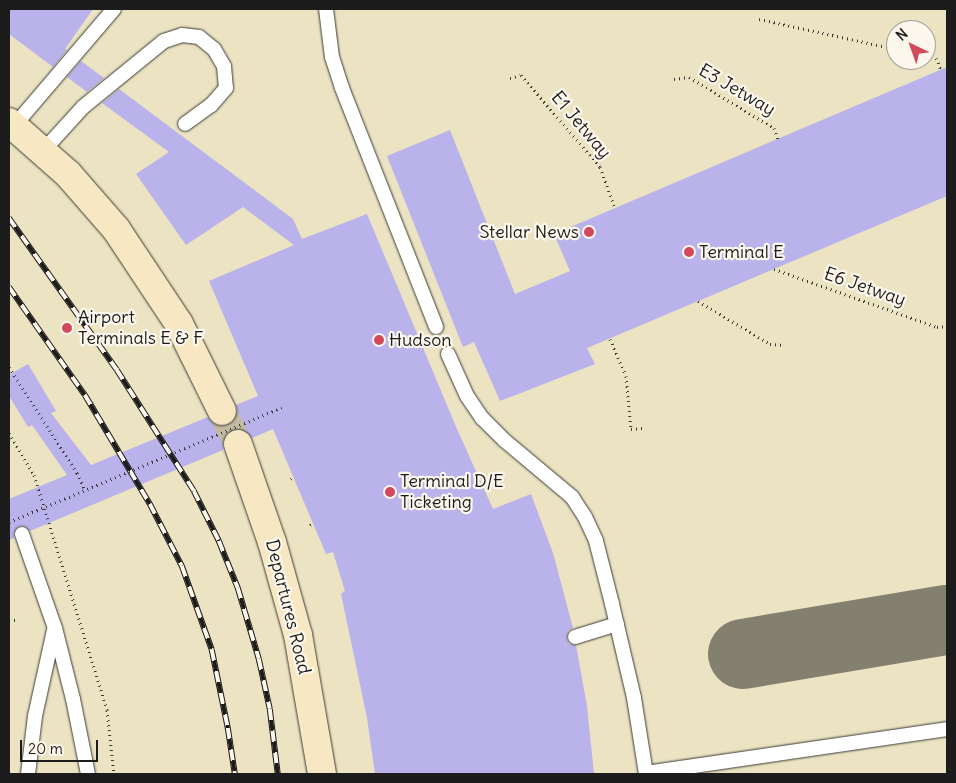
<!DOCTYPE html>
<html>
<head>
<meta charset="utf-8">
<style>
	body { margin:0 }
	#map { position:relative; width:956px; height:783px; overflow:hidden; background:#ebe3c2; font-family:Delius,sans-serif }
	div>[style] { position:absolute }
	.taxiway>* { height:70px; margin:-35px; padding:0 35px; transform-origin:35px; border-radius:35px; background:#84806f }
	.building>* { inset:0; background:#b9b2eb }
	.secondary-tunnel>* { height:28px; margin-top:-14px; transform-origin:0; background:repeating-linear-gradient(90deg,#c2bba1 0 28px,transparent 0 42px) }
	.path>* { height:3px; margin-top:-1.5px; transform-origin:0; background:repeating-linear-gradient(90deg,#3b3a35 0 1px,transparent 0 5px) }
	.roads { filter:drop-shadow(0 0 1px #3b3a35) drop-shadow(0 0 1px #3b3a35) }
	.lane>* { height:14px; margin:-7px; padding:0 7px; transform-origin:7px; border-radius:7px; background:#fff }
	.secondary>* { height:28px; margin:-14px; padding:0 14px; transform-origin:14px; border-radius:14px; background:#f7e8c3 }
	.rail>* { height:5.5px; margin-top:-2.75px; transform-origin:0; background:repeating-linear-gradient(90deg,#fbf7ec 0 11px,#1c1c1c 0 22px); box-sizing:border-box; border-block:1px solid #1c1c1c }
	.path-bridge>* { height:3px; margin-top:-1.5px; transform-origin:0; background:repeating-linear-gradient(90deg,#3b3a35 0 1px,transparent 0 5px) }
	.dots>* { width:14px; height:14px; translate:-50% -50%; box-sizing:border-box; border:2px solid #fbf7ec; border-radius:50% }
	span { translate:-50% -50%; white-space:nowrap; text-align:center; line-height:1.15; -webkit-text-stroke:4.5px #fbf7ec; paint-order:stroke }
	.street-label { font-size:18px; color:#1c1c1c }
	.poi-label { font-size:18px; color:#1c1c1c }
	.right { translate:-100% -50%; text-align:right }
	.left { translate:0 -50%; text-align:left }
	.frame { position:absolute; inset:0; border:10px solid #1c1c1c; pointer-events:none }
	.north { position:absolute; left:886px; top:20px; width:50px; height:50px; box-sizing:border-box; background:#fbf7ec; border:1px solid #a29f99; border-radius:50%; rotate:318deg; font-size:14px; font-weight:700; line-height:20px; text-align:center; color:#1c1c1c }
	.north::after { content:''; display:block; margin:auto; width:18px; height:22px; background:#d1495b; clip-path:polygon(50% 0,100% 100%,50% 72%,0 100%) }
	.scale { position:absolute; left:20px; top:740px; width:78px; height:22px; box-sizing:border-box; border:2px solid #1c1c1c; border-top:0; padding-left:6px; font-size:15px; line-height:18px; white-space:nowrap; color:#1c1c1c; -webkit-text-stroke:4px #fbf7ec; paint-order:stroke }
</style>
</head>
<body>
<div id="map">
	<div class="taxiway">
		<i style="left:743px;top:654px;width:207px;rotate:-9.5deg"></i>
	</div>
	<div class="building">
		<i style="clip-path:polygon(9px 9px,93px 9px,65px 49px,67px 50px,53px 67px,9px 34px)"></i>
		<i style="clip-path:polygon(81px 61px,104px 78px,87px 92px,67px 77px)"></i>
		<i style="clip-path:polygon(947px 67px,947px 196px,587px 348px,595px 364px,500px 401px,474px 342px,463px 347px,387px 156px,450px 130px,515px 294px,570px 271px,554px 234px)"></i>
		<i style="clip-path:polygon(119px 89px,293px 219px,302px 239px,367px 214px,457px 429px,493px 509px,531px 494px,553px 553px,573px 628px,568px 631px,567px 639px,569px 644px,576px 645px,587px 706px,594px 774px,375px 774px,367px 718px,341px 594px,345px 591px,333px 552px,326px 554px,273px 429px,252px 438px,241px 429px,232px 429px,227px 433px,223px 441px,223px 450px,30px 531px,24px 526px,19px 526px,14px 532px,14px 538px,9px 540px,9px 499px,67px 475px,32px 425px,28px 427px,9px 396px,9px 375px,28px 364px,56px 411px,51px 413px,91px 465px,208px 417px,214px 424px,221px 427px,228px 425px,235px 419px,238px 412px,236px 405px,258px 396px,209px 281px,294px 245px,243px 207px,186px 245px,136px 174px,169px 152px,102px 103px)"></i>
	</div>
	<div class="secondary-tunnel">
		<i style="left:222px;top:411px;width:37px;rotate:64deg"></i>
	</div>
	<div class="path">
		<i style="left:759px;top:19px;width:140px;rotate:12.4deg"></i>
		<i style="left:926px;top:55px;width:10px;rotate:17deg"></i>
		<i style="left:936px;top:58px;width:13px;rotate:67deg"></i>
		<i style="left:510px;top:78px;width:11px;rotate:-15deg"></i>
		<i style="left:521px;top:75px;width:121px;rotate:49.3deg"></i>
		<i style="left:600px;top:167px;width:44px;rotate:69.9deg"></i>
		<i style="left:674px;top:79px;width:15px;rotate:-8deg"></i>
		<i style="left:689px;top:77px;width:99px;rotate:31deg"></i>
		<i style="left:774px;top:128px;width:12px;rotate:70deg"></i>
		<i style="left:774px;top:269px;width:173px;rotate:19.6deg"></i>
		<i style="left:937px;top:327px;width:10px;rotate:-6deg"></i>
		<i style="left:698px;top:301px;width:84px;rotate:30.8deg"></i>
		<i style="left:770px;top:344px;width:15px;rotate:4deg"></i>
		<i style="left:610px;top:339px;width:40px;rotate:66.6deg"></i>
		<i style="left:626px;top:376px;width:53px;rotate:84.6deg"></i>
		<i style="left:631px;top:429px;width:12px;rotate:-5deg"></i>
		<i style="left:9px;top:367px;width:126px;rotate:57.3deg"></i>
		<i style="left:77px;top:473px;width:19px;rotate:65deg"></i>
		<i style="left:9px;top:433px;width:49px;rotate:59.2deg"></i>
		<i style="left:34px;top:475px;width:246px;rotate:72.7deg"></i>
		<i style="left:107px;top:710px;width:64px;rotate:83.8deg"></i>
		<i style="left:291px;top:479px;width:3px;rotate:-45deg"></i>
		<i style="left:310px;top:525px;width:4px;rotate:-34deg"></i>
		<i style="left:9px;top:621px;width:10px;rotate:-11deg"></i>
	</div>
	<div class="roads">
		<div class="lane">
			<i style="left:326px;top:9px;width:48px;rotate:82.9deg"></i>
			<i style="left:332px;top:57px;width:33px;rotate:72deg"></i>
			<i style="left:342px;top:88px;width:257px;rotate:68.5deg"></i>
			<i style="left:14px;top:126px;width:154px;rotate:-49.5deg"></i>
			<i style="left:43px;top:151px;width:59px;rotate:-47.7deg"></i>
			<i style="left:83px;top:107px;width:104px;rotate:-39.2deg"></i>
			<i style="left:164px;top:41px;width:19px;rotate:-18deg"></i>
			<i style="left:182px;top:35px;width:17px;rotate:7deg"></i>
			<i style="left:199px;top:37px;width:19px;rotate:39deg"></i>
			<i style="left:214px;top:49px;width:20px;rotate:60deg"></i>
			<i style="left:224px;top:66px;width:22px;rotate:85deg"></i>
			<i style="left:226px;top:88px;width:23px;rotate:131deg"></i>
			<i style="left:211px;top:105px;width:32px;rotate:144deg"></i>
			<i style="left:448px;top:354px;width:46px;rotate:65.7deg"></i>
			<i style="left:467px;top:396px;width:27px;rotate:56deg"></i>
			<i style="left:482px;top:418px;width:31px;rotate:45deg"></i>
			<i style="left:504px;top:440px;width:89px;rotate:40deg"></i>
			<i style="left:572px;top:497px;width:24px;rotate:57deg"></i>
			<i style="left:585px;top:517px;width:26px;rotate:65deg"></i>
			<i style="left:596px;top:541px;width:65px;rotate:75.7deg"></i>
			<i style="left:612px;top:604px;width:97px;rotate:76.8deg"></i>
			<i style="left:634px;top:698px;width:77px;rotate:81deg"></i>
			<i style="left:22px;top:534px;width:100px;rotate:70.7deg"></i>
			<i style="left:55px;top:628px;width:73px;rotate:75.8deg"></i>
			<i style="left:73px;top:699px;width:76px;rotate:78.7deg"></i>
			<i style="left:575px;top:637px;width:44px;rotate:-17.2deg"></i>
			<i style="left:646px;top:773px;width:304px;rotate:-8.3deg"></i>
			<i style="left:28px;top:774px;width:58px;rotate:-83.1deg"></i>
			<i style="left:35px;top:716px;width:88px;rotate:-77.5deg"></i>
		</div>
		<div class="secondary">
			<i style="left:9px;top:122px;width:79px;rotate:41.4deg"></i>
			<i style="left:68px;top:174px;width:73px;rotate:48.9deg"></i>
			<i style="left:116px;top:229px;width:114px;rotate:56.4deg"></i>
			<i style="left:179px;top:324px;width:97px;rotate:63.7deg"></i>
			<i style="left:238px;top:444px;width:104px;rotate:70.9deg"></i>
			<i style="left:272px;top:542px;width:97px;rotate:74.4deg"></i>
			<i style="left:298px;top:635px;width:141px;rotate:80.2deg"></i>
		</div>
	</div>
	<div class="rail">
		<i style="left:9px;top:218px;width:186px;rotate:54.6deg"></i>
		<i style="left:117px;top:370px;width:143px;rotate:57.5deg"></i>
		<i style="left:194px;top:491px;width:56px;rotate:63.4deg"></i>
		<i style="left:219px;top:541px;width:51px;rotate:68deg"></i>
		<i style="left:238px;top:588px;width:74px;rotate:73.5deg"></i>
		<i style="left:259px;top:659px;width:51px;rotate:77.6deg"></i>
		<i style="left:270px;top:709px;width:65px;rotate:83deg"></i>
		<i style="left:9px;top:287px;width:132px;rotate:54.9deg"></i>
		<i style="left:85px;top:395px;width:127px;rotate:59.2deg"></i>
		<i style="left:150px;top:504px;width:70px;rotate:62.7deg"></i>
		<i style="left:182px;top:566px;width:89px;rotate:70.3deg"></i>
		<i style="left:212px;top:650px;width:80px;rotate:78.4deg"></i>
		<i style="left:228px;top:728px;width:47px;rotate:81.3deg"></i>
	</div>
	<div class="path-bridge">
		<i style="left:9px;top:522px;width:296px;rotate:-22.8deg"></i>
	</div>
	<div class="dots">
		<i style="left:589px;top:232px;background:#d1495b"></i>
		<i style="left:689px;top:252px;background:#d1495b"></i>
		<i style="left:67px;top:328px;background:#d1495b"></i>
		<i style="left:379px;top:340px;background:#d1495b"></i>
		<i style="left:390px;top:492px;background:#d1495b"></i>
	</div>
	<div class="street-label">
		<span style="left:737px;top:90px;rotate:30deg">E3 Jetway</span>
		<span style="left:581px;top:125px;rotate:50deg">E1 Jetway</span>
		<span style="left:865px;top:287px;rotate:19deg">E6 Jetway</span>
		<span style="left:288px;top:607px;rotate:76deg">Departures Road</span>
	</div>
	<div class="poi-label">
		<span class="right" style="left:579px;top:232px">Stellar News</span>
		<span class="left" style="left:699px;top:252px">Terminal E</span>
		<span class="left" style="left:78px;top:328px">Airport<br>Terminals E &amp; F</span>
		<span class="left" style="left:389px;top:340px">Hudson</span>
		<span class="left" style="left:400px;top:492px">Terminal D/E<br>Ticketing</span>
	</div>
	<div class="frame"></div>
	<div class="north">N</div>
	<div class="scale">20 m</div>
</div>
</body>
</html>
